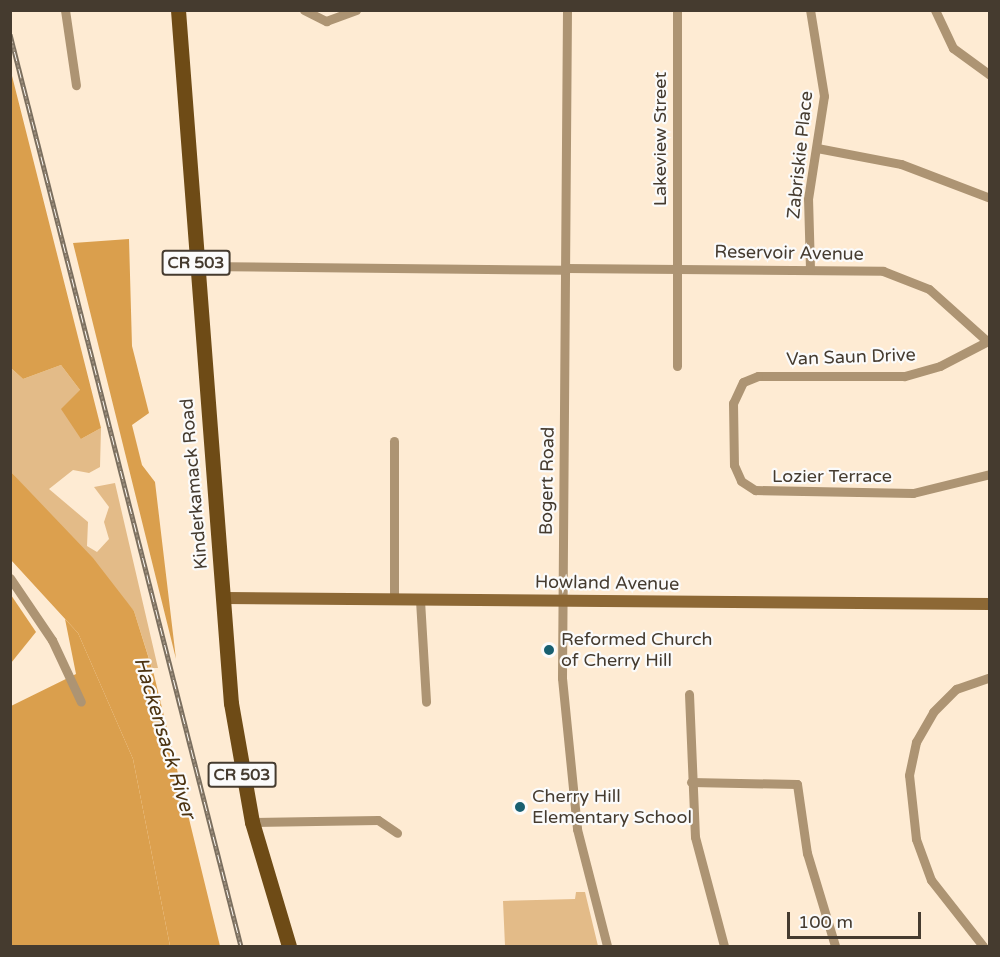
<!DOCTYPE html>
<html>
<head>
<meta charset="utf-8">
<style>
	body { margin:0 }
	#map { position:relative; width:1000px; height:957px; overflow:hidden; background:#feebd3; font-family:"Varela Round",sans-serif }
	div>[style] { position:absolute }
	.green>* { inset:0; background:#e3bb88 }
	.forest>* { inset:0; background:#da9f4d }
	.water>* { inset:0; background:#dca04e }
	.street>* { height:9px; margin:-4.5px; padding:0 4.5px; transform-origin:4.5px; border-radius:4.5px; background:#ad9473 }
	.secondary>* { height:12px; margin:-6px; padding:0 6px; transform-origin:6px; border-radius:6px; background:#8d6835 }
	.primary>* { height:15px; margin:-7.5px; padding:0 7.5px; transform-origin:7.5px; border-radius:7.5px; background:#6e4b16 }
	.rail>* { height:5px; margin-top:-2.5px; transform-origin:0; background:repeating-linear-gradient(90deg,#fbfbfb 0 9px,#7b6f5f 0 18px); box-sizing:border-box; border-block:2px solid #7b6f5f }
	.dots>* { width:16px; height:16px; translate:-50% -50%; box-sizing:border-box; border:3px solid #fbfbfb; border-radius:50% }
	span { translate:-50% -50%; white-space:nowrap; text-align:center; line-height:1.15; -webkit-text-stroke:4.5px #fbfbfb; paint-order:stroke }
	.shield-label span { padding:2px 4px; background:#fbfbfb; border:2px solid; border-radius:4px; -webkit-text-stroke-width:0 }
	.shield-label { font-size:16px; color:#453b2f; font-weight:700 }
	.street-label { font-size:18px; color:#453b2f }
	.poi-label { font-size:18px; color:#453b2f }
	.left { translate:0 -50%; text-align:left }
	.water-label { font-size:20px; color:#4c3310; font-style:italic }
	.frame { position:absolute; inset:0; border:12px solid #453b2f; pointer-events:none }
	.scale { position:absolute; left:787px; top:912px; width:134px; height:27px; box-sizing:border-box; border:3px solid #453b2f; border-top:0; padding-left:8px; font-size:18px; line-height:21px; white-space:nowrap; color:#453b2f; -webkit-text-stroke:4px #fbfbfb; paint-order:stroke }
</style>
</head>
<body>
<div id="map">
	<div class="green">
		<i style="clip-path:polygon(61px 365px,80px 390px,81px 439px,101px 428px,100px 467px,89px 473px,73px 470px,49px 489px,88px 522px,87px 546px,97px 552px,109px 539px,104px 522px,109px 507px,94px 487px,115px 483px,158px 668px,152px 668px,134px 611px,11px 472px,11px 368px,23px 379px)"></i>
		<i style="clip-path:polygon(576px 892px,585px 892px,598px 946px,505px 946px,503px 901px,575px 899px)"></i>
	</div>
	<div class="forest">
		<i style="clip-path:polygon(10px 68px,101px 428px,81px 439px,61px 409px,80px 390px,61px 365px,23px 379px,11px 368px)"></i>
		<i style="clip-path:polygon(129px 239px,132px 346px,149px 413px,132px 425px,142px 465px,155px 482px,176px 659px,73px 243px)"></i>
		<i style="clip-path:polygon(11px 595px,36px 632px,11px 663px,10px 663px)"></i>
		<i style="clip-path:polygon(65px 619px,78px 633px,133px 759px,170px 946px,11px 946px,11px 706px,76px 674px)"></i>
	</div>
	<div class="water">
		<i style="clip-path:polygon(11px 472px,93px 558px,134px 611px,154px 675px,220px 946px,170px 946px,133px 759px,78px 633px,11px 560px)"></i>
	</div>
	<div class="street">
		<i style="left:65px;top:10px;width:76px;rotate:81.7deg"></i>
		<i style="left:304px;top:10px;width:25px;rotate:27deg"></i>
		<i style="left:326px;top:21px;width:32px;rotate:-20deg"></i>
		<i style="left:567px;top:10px;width:668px;rotate:90.43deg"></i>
		<i style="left:562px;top:678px;width:152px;rotate:84.3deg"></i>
		<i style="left:577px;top:829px;width:121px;rotate:75.6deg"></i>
		<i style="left:677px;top:10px;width:356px;rotate:90deg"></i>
		<i style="left:935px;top:10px;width:42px;rotate:64.7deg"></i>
		<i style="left:953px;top:48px;width:46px;rotate:36.1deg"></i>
		<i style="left:817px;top:148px;width:86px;rotate:10.8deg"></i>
		<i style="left:901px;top:164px;width:95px;rotate:20.9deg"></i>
		<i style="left:196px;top:266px;width:370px;rotate:0.6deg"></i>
		<i style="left:566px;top:268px;width:317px;rotate:0.5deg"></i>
		<i style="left:883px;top:271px;width:49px;rotate:21.4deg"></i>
		<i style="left:929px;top:289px;width:78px;rotate:41.9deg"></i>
		<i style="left:810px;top:269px;width:70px;rotate:-91.6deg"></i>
		<i style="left:808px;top:199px;width:104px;rotate:-81.2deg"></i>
		<i style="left:824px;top:96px;width:87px;rotate:-99.2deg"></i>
		<i style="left:990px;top:340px;width:56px;rotate:152.5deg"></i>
		<i style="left:940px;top:366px;width:37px;rotate:164deg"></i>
		<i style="left:904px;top:376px;width:146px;rotate:180deg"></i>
		<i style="left:758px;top:376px;width:16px;rotate:158deg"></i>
		<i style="left:743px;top:382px;width:23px;rotate:115deg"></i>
		<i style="left:733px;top:403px;width:62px;rotate:89.1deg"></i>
		<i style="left:734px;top:465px;width:17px;rotate:66deg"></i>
		<i style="left:741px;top:481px;width:17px;rotate:33deg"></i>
		<i style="left:755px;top:490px;width:158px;rotate:1.1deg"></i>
		<i style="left:913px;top:493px;width:79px;rotate:-13.9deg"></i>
		<i style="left:394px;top:441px;width:158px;rotate:90deg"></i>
		<i style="left:10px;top:578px;width:75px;rotate:55.9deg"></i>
		<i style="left:52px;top:640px;width:68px;rotate:64.9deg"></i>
		<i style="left:420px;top:600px;width:102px;rotate:86.6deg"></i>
		<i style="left:689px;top:694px;width:143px;rotate:87.6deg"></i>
		<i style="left:695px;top:837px;width:113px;rotate:75.1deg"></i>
		<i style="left:691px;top:782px;width:106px;rotate:1.1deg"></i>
		<i style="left:797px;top:784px;width:70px;rotate:81.8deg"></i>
		<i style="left:807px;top:853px;width:97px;rotate:73.2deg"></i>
		<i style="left:252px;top:822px;width:126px;rotate:-0.9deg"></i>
		<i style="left:378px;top:820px;width:23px;rotate:34deg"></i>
		<i style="left:983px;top:946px;width:84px;rotate:-128.2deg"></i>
		<i style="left:931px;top:880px;width:44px;rotate:-110.1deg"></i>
		<i style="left:916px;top:839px;width:64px;rotate:-96.2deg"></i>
		<i style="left:909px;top:775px;width:34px;rotate:-78deg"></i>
		<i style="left:916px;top:742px;width:34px;rotate:-60deg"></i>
		<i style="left:933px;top:712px;width:33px;rotate:-45deg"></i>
		<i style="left:956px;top:689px;width:36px;rotate:-19deg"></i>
	</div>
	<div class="secondary">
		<i style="left:225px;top:598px;width:765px;rotate:0.45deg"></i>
	</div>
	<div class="primary">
		<i style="left:178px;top:10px;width:695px;rotate:85.63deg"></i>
		<i style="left:231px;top:703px;width:121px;rotate:80deg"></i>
		<i style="left:252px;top:822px;width:129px;rotate:73.4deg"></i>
	</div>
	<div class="rail">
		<i style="left:10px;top:34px;width:941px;rotate:75.79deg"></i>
	</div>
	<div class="dots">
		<i style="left:549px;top:650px;background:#185f70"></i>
		<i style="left:520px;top:807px;background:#185f70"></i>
	</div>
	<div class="shield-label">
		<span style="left:196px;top:263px">CR 503</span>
		<span style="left:242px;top:775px">CR 503</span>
	</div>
	<div class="street-label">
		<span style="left:660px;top:139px;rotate:-90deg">Lakeview Street</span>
		<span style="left:800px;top:155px;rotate:-84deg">Zabriskie Place</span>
		<span style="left:789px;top:253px;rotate:1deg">Reservoir Avenue</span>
		<span style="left:851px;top:357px;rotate:-2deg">Van Saun Drive</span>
		<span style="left:832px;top:476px">Lozier Terrace</span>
		<span style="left:547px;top:481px;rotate:-89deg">Bogert Road</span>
		<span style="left:194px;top:484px;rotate:-95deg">Kinderkamack Road</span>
		<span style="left:607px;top:583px;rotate:1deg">Howland Avenue</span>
	</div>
	<div class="poi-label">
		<span class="left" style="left:561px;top:650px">Reformed Church<br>of Cherry Hill</span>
		<span class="left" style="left:532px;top:807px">Cherry Hill<br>Elementary School</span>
	</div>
	<div class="water-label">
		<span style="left:164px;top:738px;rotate:73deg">Hackensack River</span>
	</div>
	<div class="frame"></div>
	<div class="scale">100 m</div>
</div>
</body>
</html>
